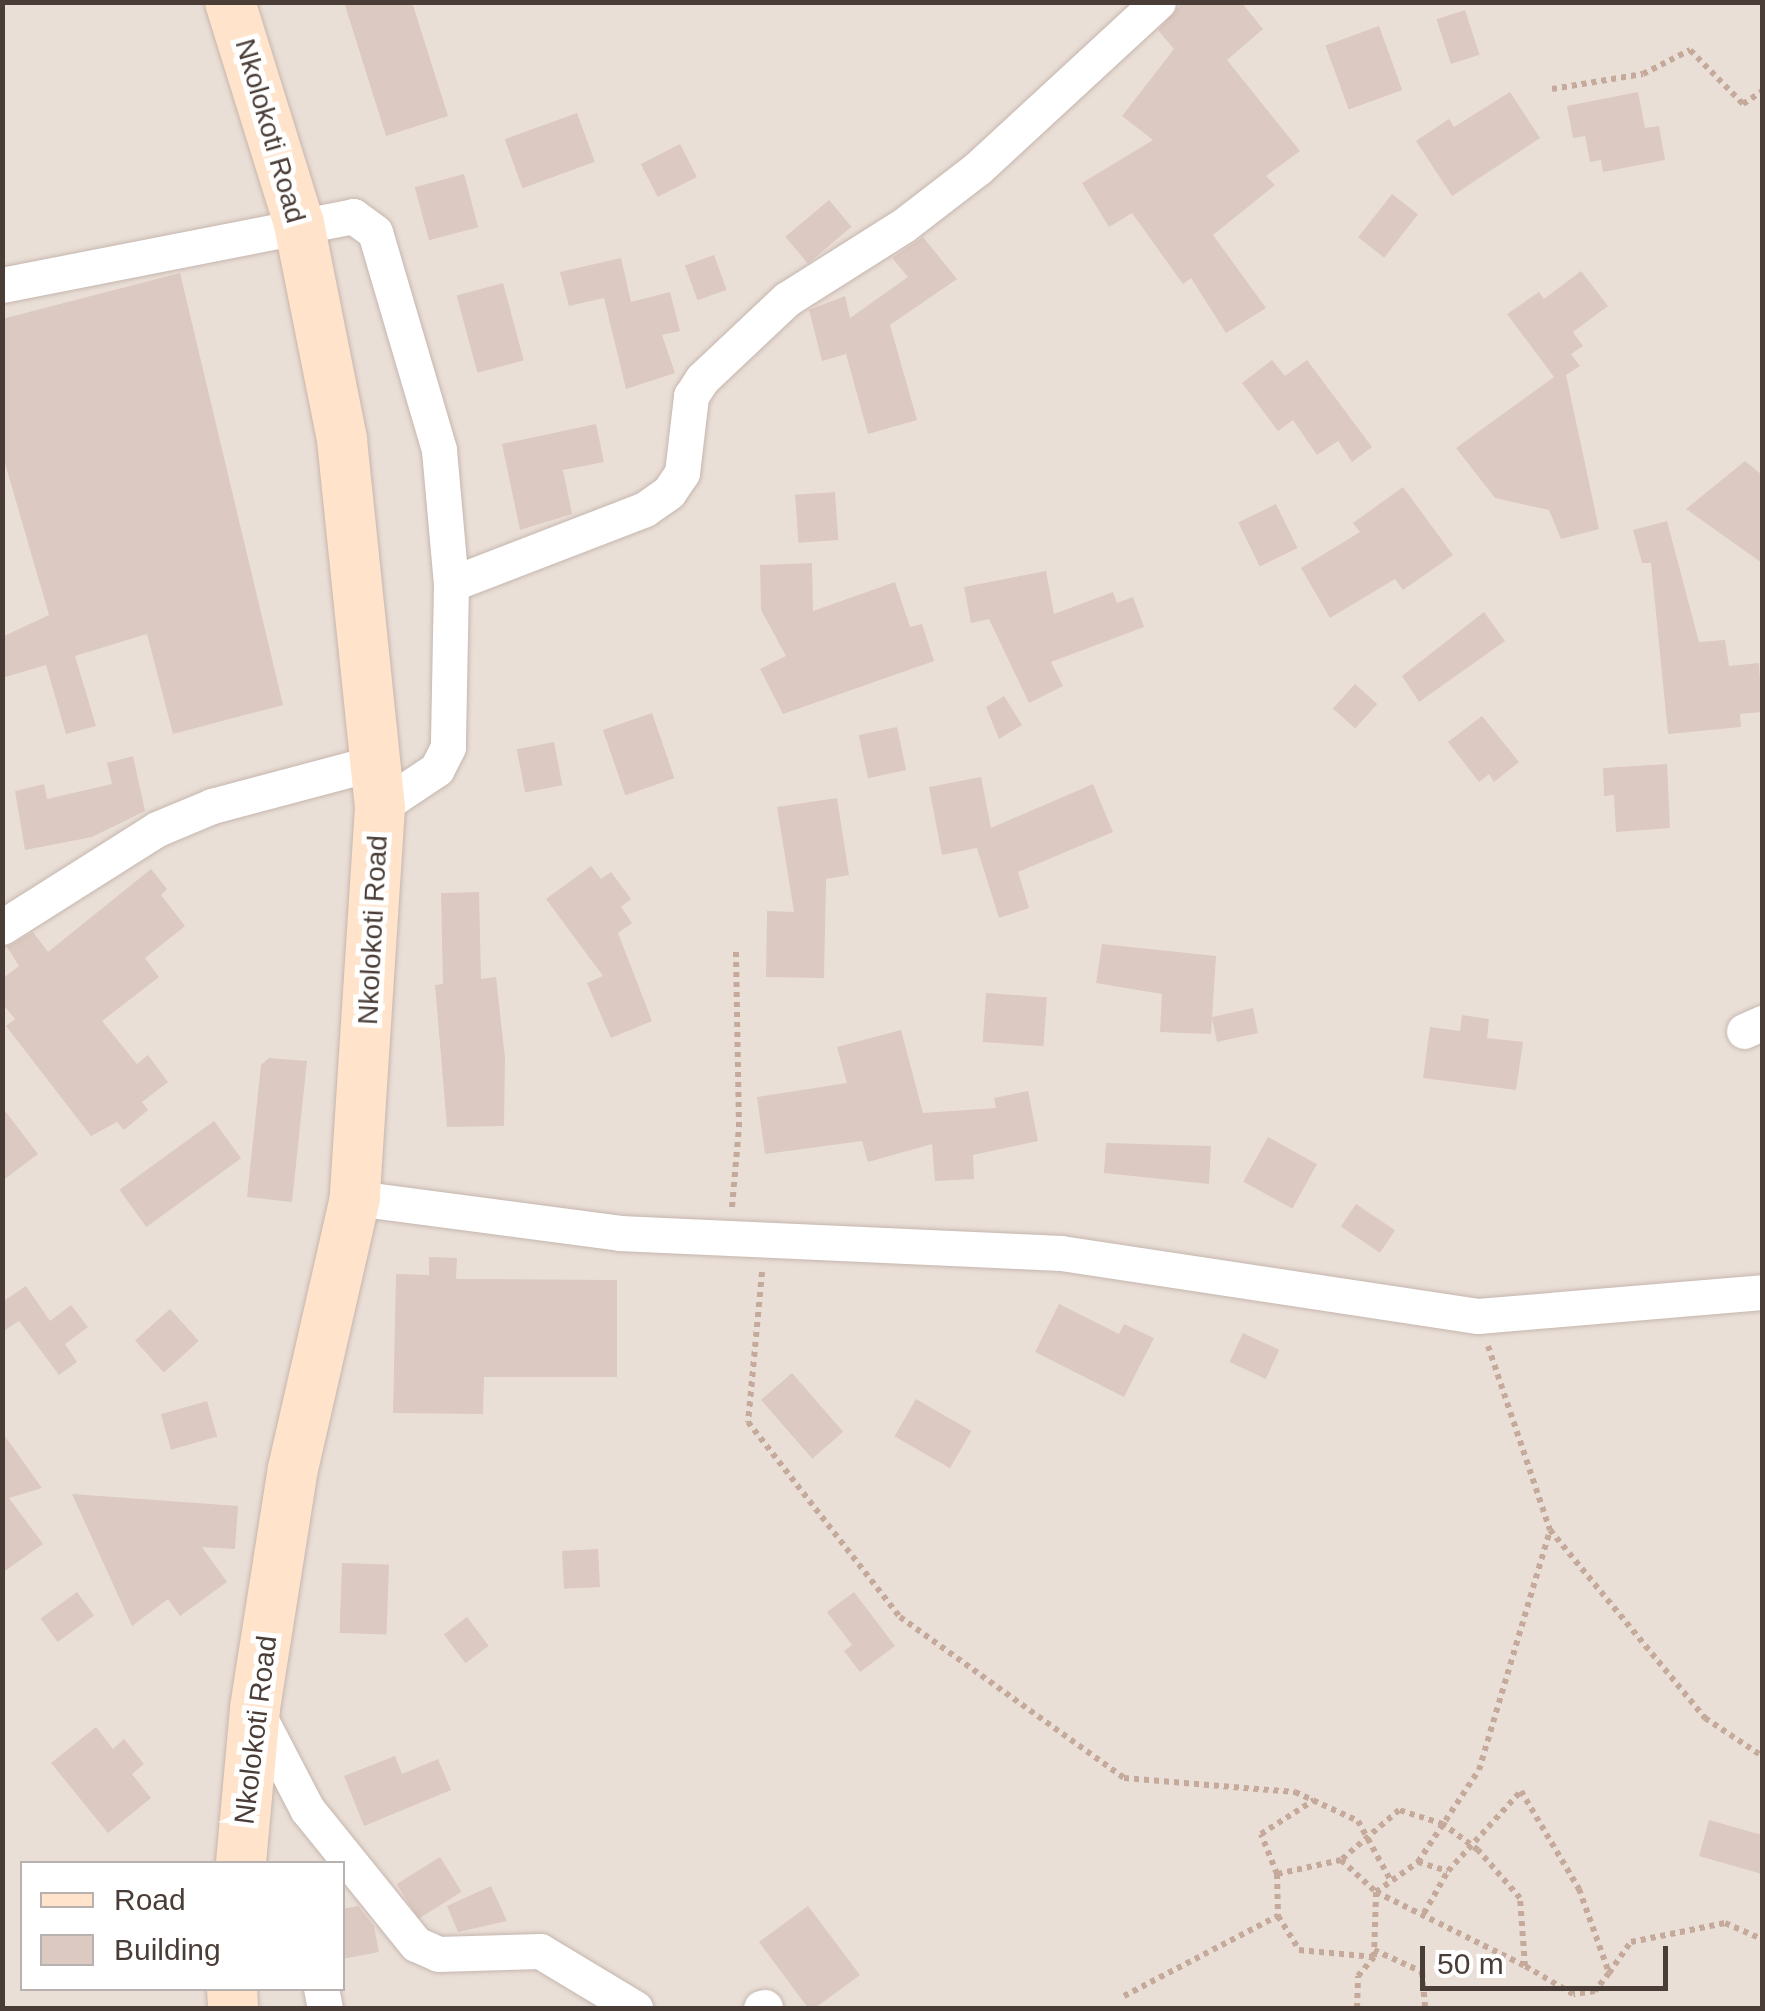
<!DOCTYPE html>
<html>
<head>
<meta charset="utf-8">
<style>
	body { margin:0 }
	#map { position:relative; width:1765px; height:2011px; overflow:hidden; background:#f6efe9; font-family:Arial,sans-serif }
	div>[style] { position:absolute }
	.residential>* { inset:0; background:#eadfd7 }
	.building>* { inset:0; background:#dcc9c1; transform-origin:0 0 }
	.path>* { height:6px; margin-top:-3px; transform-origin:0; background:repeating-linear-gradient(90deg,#c5aa9b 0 5px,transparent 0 10px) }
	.roads { filter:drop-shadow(0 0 2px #c5b6ae) drop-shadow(0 0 2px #c5b6ae) }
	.street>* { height:35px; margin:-17.5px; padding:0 17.5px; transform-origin:17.5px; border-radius:17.5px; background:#fff }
	.secondary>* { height:50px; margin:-25px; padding:0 25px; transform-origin:25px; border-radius:25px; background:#ffe3ca }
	span { translate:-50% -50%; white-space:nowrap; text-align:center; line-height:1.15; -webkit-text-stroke:10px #fff; paint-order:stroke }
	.street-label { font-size:28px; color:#4a3d37 }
	.frame { position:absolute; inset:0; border:5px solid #4a3d37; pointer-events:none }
	.legend { position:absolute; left:20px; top:1861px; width:325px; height:130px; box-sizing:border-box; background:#fff; border:2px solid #b7b1af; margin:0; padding:12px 18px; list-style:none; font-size:30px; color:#4a3d37 }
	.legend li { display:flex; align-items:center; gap:20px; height:50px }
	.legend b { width:50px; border:2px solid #b7b1af }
	.scale { position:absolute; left:1420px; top:1946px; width:248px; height:45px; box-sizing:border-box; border:5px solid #4a3d37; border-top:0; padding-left:12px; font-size:30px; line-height:35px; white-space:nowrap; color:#4a3d37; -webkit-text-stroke:8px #fff; paint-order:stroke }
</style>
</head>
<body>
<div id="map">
	<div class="residential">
		<i style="clip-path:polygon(evenodd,3px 3px,1762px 3px,1762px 2008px,3px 2008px,3px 3px,22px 1864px,342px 1864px,342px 1988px,22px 1988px,22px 1864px)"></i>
	</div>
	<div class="building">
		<i style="clip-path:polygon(344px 2px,412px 2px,448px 116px,386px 136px)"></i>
		<i style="clip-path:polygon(1183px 2px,1241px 2px,1263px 29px,1227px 60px,1300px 151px,1266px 176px,1275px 185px,1213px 235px,1266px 308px,1226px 333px,1191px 278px,1183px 284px,1132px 213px,1109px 227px,1082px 183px,1153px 140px,1122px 116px,1174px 49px,1158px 30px)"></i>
		<i style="left:1465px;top:10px;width:47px;height:30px;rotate:72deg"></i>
		<i style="left:1379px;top:26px;width:68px;height:57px;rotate:70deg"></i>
		<i style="clip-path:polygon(1510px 92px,1540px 138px,1452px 196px,1416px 141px,1449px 119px,1454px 127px)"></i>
		<i style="clip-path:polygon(1638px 92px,1645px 128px,1659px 126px,1665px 160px,1603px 172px,1601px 160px,1590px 162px,1585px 136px,1573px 138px,1567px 106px)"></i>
		<i style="left:577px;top:113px;width:52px;height:77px;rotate:70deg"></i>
		<i style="left:680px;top:144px;width:37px;height:44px;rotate:63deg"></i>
		<i style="left:464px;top:174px;width:55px;height:51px;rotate:75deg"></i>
		<i style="left:1392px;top:194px;width:33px;height:55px;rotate:38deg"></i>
		<i style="left:829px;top:200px;width:35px;height:57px;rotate:50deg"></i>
		<i style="clip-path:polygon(923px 237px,957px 279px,890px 325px,917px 420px,868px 434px,846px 354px,822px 361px,809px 310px,845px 296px,850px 318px,908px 277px,892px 258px)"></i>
		<i style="left:714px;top:255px;width:37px;height:31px;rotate:70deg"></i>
		<i style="clip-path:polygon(621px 258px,631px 302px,670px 292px,680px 331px,662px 335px,675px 373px,626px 389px,604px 298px,569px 306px,560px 272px)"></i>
		<i style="clip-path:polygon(1581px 271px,1608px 306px,1573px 332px,1583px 346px,1571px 354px,1580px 366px,1566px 375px,1599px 529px,1561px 539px,1549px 510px,1495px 498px,1456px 448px,1554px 377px,1507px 314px,1539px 292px,1544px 299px)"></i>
		<i style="clip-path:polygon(180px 273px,283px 705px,173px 734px,147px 634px,75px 656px,96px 726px,66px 734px,46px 665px,2px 678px,2px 637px,49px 615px,2px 453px,2px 319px)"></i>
		<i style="left:503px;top:283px;width:80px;height:48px;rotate:75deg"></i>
		<i style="clip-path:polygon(1272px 360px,1285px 376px,1307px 360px,1372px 447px,1352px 462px,1338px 441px,1317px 455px,1293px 420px,1278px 431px,1242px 383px)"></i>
		<i style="clip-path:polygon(596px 424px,604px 462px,563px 470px,572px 514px,520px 530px,502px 444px)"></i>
		<i style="clip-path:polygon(1745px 461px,1762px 475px,1762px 563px,1686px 509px)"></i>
		<i style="clip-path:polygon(1403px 487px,1453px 555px,1403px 590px,1395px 579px,1330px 618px,1301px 568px,1360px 532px,1353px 523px)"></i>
		<i style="left:835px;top:492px;width:48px;height:40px;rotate:86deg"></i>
		<i style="left:1276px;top:504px;width:49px;height:42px;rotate:64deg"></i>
		<i style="clip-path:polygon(1667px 521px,1699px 642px,1725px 640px,1729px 666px,1759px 663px,1762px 712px,1740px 714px,1741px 727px,1668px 734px,1651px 563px,1642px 563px,1633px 530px)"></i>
		<i style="clip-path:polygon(812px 563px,813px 611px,895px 582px,910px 627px,922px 624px,934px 661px,783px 714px,760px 669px,786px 656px,761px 610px,760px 565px)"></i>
		<i style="clip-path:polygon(1046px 571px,1054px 614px,1113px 592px,1117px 603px,1133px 597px,1144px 627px,1051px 662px,1063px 686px,1029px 703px,989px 619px,971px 623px,964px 587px)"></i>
		<i style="clip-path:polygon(1484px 612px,1505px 641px,1419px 702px,1402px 676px)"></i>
		<i style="left:1355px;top:684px;width:30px;height:33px;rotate:42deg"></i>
		<i style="clip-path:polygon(1004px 696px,1022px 725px,999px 739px,986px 707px)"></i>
		<i style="left:652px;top:713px;width:69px;height:52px;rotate:71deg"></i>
		<i style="clip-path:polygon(1482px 716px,1519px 762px,1494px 782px,1489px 774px,1479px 782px,1448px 742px)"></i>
		<i style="left:897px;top:727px;width:44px;height:39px;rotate:78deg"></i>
		<i style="left:554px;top:742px;width:44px;height:38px;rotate:79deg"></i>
		<i style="clip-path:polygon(133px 756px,145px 811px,92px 837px,25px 850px,15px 791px,44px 784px,47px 799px,112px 784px,107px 763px)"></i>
		<i style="clip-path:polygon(1667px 764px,1670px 828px,1616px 832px,1614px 795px,1604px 796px,1603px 768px)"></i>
		<i style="clip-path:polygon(981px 777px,991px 828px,1093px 784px,1113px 832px,1018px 872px,1029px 908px,999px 918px,977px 848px,942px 855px,929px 787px)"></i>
		<i style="clip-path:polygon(837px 798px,849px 875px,826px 879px,824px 978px,766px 977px,767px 911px,794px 912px,777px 807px)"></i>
		<i style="clip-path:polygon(591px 866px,601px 879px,611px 872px,631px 899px,621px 907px,632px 923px,618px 933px,652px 1021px,611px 1038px,587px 983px,603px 976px,546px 899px)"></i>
		<i style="clip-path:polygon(151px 869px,167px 889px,161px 895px,185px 926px,145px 958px,159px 977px,102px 1021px,137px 1064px,148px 1055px,168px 1082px,142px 1102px,148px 1110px,124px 1130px,117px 1122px,91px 1136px,6px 1026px,15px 1019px,2px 1003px,2px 979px,19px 966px,7px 947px,33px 932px,48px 952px)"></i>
		<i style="clip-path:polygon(479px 892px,481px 979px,496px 977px,505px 1058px,504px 1126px,447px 1127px,435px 985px,443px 984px,441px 893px)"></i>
		<i style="clip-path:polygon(1102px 944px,1216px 956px,1212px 1017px,1253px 1008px,1258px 1033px,1217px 1042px,1212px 1018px,1211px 1034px,1160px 1032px,1162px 994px,1096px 983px)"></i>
		<i style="left:986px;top:993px;width:61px;height:49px;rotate:4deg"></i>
		<i style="clip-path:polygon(1462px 1015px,1489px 1019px,1487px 1038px,1523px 1042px,1516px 1090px,1423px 1078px,1430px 1027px,1460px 1031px)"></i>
		<i style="clip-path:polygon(901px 1030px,923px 1113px,996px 1108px,994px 1098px,1028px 1091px,1038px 1141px,973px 1155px,974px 1179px,935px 1181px,932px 1144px,868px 1162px,862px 1141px,765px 1154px,757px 1097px,847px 1083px,837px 1047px)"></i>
		<i style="clip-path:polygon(269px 1058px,307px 1061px,292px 1202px,247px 1197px,261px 1065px)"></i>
		<i style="clip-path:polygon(2px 1107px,38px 1154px,2px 1181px)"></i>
		<i style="left:214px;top:1121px;width:46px;height:117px;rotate:54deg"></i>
		<i style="left:1268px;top:1137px;width:56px;height:51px;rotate:29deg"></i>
		<i style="clip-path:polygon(1106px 1143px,1211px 1146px,1209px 1184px,1104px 1173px)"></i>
		<i style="left:1356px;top:1204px;width:47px;height:27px;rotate:34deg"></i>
		<i style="clip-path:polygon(429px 1257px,457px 1258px,456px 1279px,617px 1280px,617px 1377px,484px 1377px,483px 1414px,393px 1413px,396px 1274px,429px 1275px)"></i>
		<i style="clip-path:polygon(26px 1286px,50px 1321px,71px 1305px,88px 1327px,65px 1344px,77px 1362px,59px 1375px,19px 1321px,2px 1332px,2px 1302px)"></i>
		<i style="clip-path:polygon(1059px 1304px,1119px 1334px,1124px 1324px,1154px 1338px,1124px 1397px,1035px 1352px)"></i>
		<i style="left:170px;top:1309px;width:43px;height:47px;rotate:48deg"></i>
		<i style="left:1243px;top:1333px;width:40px;height:32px;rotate:25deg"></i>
		<i style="left:792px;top:1373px;width:78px;height:41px;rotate:49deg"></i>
		<i style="left:916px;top:1399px;width:64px;height:43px;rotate:30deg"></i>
		<i style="left:207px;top:1401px;width:37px;height:48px;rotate:74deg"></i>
		<i style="clip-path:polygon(2px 1432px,42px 1488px,9px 1498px,43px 1544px,2px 1573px)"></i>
		<i style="clip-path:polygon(72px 1494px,238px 1506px,235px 1549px,202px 1547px,227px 1582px,180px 1616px,168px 1599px,132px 1626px)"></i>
		<i style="left:598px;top:1549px;width:38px;height:36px;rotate:87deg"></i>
		<i style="left:342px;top:1563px;width:47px;height:70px;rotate:2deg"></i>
		<i style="left:77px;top:1592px;width:29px;height:45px;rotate:54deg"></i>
		<i style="clip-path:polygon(854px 1592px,895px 1646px,860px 1672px,844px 1651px,852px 1645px,827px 1612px)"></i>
		<i style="left:467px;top:1617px;width:36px;height:29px;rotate:53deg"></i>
		<i style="clip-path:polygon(96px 1727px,113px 1749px,124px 1739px,144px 1764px,132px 1774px,151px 1798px,108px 1833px,51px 1763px)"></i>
		<i style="clip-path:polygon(395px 1756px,402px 1774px,438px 1759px,451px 1790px,364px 1826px,344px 1776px)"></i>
		<i style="clip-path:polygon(1709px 1820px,1762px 1835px,1762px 1874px,1699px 1856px)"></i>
		<i style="left:440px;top:1857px;width:41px;height:51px;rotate:58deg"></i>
		<i style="clip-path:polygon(491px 1886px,507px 1921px,458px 1932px,447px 1906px)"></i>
		<i style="clip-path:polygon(358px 1906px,374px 1926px,379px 1952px,342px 1959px,342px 1909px)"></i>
		<i style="clip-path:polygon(808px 1906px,860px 1975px,815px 2008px,808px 2008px,759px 1942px)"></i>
	</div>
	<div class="path">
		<i style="left:1552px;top:89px;width:92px;rotate:-9.4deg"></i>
		<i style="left:1643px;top:74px;width:53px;rotate:-27.1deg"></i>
		<i style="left:1690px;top:50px;width:76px;rotate:45.5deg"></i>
		<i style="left:1743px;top:104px;width:23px;rotate:-34deg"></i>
		<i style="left:732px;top:1207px;width:80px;rotate:-85deg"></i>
		<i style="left:739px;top:1127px;width:179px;rotate:-91deg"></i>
		<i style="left:762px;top:1272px;width:151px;rotate:95.3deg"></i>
		<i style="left:748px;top:1422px;width:247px;rotate:52.1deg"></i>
		<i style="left:900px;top:1617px;width:276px;rotate:35.7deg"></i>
		<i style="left:1124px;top:1778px;width:172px;rotate:4.7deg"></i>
		<i style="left:1295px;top:1792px;width:69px;rotate:24.7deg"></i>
		<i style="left:1358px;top:1821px;width:68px;rotate:61.2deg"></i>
		<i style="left:1488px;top:1346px;width:194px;rotate:71.4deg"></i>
		<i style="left:1550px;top:1530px;width:244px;rotate:50.5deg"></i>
		<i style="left:1705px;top:1718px;width:69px;rotate:33.7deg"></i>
		<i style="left:1341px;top:1860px;width:47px;rotate:42.4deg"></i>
		<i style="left:1376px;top:1892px;width:166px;rotate:26.4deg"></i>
		<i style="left:1525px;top:1966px;width:68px;rotate:-94.2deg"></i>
		<i style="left:1520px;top:1898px;width:64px;rotate:-131.2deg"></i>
		<i style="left:1478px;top:1850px;width:44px;rotate:-143.4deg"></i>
		<i style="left:1443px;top:1824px;width:46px;rotate:-162.3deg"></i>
		<i style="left:1399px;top:1810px;width:77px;rotate:139.2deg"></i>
		<i style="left:1341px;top:1860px;width:66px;rotate:167.7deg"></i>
		<i style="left:1277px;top:1874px;width:42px;rotate:88.6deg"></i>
		<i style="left:1278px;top:1916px;width:40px;rotate:58deg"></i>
		<i style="left:1299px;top:1950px;width:75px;rotate:5.3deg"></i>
		<i style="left:1418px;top:1862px;width:31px;rotate:17deg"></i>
		<i style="left:1277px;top:1874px;width:43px;rotate:-111.8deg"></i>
		<i style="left:1261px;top:1834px;width:63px;rotate:-32.7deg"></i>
		<i style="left:1424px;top:1913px;width:48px;rotate:-60.3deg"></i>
		<i style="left:1448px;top:1871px;width:108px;rotate:-47.6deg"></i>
		<i style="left:1521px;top:1791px;width:114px;rotate:59.4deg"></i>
		<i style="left:1579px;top:1889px;width:89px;rotate:70.3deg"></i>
		<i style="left:1609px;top:1973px;width:23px;rotate:128deg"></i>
		<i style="left:1595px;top:1991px;width:22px;rotate:172deg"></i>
		<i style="left:1573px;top:1994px;width:56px;rotate:-149.7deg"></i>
		<i style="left:1374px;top:1950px;width:53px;rotate:24.6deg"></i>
		<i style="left:1422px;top:1972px;width:36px;rotate:85deg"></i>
		<i style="left:1609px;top:1973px;width:38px;rotate:-55deg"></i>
		<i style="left:1631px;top:1942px;width:96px;rotate:-11.4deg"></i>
		<i style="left:1725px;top:1923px;width:40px;rotate:23.4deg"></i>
		<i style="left:1124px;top:1996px;width:174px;rotate:-27.5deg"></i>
		<i style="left:1357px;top:2008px;width:32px;rotate:-88deg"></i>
		<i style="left:1358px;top:1976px;width:25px;rotate:-50deg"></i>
		<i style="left:1374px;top:1957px;width:65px;rotate:-88.2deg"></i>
		<i style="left:1376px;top:1892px;width:52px;rotate:-35.5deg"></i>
		<i style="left:1418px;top:1862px;width:110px;rotate:-56.5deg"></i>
		<i style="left:1479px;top:1770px;width:249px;rotate:-73.5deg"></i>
	</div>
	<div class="roads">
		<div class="street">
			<i style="left:2px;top:285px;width:358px;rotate:-11.1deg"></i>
			<i style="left:353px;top:216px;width:27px;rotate:36deg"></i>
			<i style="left:375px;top:232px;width:227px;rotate:73.6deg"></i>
			<i style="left:439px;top:450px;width:135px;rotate:84.9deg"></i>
			<i style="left:451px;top:584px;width:163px;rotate:91.1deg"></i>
			<i style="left:448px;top:747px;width:25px;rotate:117deg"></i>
			<i style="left:437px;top:769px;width:69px;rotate:146.3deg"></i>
			<i style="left:451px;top:584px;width:208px;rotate:-21.1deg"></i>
			<i style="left:645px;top:509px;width:29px;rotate:-35deg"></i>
			<i style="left:669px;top:492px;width:23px;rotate:-56deg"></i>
			<i style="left:682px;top:473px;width:78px;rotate:-83.3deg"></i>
			<i style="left:691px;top:396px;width:20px;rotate:-57deg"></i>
			<i style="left:702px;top:379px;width:117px;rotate:-43.3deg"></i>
			<i style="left:787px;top:299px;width:138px;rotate:-32.3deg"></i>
			<i style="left:904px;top:225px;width:93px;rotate:-37.6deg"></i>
			<i style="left:978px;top:168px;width:245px;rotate:-42.7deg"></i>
			<i style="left:2px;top:927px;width:183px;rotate:-32.3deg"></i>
			<i style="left:157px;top:829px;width:60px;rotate:-22.7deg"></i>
			<i style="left:212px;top:806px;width:171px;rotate:-14.9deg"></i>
			<i style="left:1744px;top:1031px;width:20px;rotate:-24deg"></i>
			<i style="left:355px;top:1198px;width:267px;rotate:7.5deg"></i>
			<i style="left:620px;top:1233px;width:441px;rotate:2.6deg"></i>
			<i style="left:1061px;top:1253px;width:422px;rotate:8.6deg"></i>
			<i style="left:1478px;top:1316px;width:285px;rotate:-4.8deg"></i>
			<i style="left:255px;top:1709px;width:113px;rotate:62.5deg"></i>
			<i style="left:307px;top:1809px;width:174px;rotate:51.1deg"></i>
			<i style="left:416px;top:1944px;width:24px;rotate:24deg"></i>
			<i style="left:438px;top:1954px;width:102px;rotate:-1.7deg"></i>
			<i style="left:540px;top:1951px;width:111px;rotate:31deg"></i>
			<i style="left:321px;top:1988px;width:20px;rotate:79deg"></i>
			<i style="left:761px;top:2008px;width:4px;rotate:-14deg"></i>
		</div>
		<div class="secondary">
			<i style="left:230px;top:2px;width:232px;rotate:72.7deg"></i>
			<i style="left:299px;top:224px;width:220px;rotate:78.7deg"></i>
			<i style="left:342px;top:440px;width:369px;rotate:84.1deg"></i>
			<i style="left:380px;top:807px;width:392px;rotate:93.7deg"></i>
			<i style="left:355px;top:1198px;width:277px;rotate:102.9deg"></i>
			<i style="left:293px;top:1468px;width:244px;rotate:99deg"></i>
			<i style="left:255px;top:1709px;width:156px;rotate:95.2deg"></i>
			<i style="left:232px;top:1988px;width:20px;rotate:87deg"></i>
		</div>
	</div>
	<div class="street-label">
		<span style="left:270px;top:131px;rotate:74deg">Nkolokoti Road</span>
		<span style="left:373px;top:930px;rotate:-87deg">Nkolokoti Road</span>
		<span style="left:256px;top:1730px;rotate:-83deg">Nkolokoti Road</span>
	</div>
	<div class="frame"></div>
	<ul class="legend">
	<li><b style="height:12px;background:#ffe3ca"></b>Road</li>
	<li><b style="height:28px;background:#dcc9c1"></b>Building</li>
	</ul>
	<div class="scale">50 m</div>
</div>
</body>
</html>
